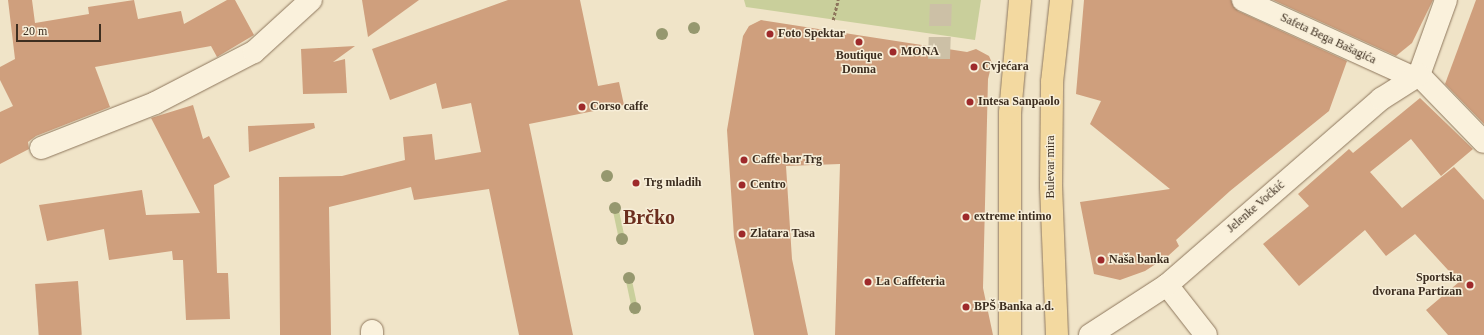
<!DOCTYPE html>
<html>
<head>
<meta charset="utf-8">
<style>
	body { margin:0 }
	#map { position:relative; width:1484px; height:335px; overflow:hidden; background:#f0e4c8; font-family:"Times New Roman",serif }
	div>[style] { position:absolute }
	.green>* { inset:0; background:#c9cf9b; transform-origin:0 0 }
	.building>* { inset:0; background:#cf9f7d; transform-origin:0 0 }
	.minor-tunnel>* { height:22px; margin-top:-11px; transform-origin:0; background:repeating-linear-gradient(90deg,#ccc0a6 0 22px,transparent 0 33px) }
	.path>* { height:2.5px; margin-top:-1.25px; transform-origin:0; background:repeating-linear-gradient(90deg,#8d765c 0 3px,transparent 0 5px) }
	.roads { filter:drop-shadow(0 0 1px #8d765c) drop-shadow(0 0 1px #8d765c) }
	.minor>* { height:22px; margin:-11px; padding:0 11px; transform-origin:11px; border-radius:11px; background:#faf1dc }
	.major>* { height:22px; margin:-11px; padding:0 11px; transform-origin:11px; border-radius:11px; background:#f3d9a0 }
	.trees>* { width:12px; height:12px; margin:-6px; border-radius:50%; background:#96986f }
	.dots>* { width:11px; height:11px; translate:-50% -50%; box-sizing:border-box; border:2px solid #f7eed8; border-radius:50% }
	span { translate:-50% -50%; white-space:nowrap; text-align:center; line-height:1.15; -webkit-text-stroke:3px #f7eed8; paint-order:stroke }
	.poi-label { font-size:12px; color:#3d2e20; font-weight:700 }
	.left { translate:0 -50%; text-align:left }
	.right { translate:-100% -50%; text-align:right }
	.street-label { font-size:12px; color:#3d2e20 }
	.town-label { font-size:20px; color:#6b2e1e; font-weight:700 }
	.scale { position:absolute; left:16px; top:24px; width:85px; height:18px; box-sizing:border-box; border:2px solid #3d2e20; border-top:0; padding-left:5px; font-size:12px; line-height:14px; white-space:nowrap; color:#3d2e20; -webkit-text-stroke:3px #f7eed8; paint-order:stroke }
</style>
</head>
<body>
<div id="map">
	<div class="green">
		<i style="clip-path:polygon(744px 0,981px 0,975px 40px,746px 7px)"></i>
		<i style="left:618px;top:206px;width:38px;height:6px;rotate:78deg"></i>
		<i style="left:631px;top:276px;width:38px;height:6px;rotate:78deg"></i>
	</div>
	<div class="building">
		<i style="clip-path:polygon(8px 0,32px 0,35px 23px,89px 14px,88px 7px,134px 0,138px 19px,181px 11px,184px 24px,227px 0,235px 0,254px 35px,217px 57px,211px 46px,95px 67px,110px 107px,36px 136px,28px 142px,29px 149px,0 164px,0 112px,13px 106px,0 80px,0 67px,15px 59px)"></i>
		<i style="clip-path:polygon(362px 0,419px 0,368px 37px)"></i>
		<i style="clip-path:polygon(508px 0,580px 0,598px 86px,619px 82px,624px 105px,529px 124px,573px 335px,519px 335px,489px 189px,414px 200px,411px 187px,329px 207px,331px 335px,280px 335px,279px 177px,342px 176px,405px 160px,403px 137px,432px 134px,435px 160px,481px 152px,471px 103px,442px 109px,436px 83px,390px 100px,372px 49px)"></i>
		<i style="clip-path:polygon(1084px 0,1231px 0,1238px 11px,1347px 61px,1329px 111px,1230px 191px,1176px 240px,1179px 246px,1168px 256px,1145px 271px,1120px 280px,1094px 274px,1080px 202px,1170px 189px,1090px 124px,1101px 101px,1076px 94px)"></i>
		<i style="clip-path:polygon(1273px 0,1433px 0,1412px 43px,1396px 56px)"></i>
		<i style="clip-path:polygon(1476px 0,1484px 0,1484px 124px,1445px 84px)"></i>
		<i style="clip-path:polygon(761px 20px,967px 52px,976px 49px,989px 56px,992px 63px,988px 79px,983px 288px,993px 335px,835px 335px,840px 164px,786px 166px,792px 259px,808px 335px,754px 335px,734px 237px,727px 130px,743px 36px,749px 26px)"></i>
		<i style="clip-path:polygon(355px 46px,333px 62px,345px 59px,347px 93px,303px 94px,301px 49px)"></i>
		<i style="clip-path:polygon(1420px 98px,1473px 149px,1441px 176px,1411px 139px,1370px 172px,1402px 208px,1454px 167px,1484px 200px,1484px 335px,1448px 335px,1426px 310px,1459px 282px,1415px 234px,1386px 256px,1365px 230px,1299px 286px,1263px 244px,1309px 206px,1298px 194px,1349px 149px,1353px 153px)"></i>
		<i style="clip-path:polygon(193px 105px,203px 139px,209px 136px,230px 177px,214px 185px,217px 273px,228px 273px,230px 319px,186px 320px,183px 260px,173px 260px,172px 251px,109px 260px,104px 229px,47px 241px,39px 205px,142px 190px,146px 215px,200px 213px,151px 118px)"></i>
		<i style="clip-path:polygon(314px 123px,315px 128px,249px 152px,248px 126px)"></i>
		<i style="left:78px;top:281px;width:54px;height:43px;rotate:86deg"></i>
	</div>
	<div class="minor-tunnel">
		<i style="left:939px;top:59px;width:59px;rotate:-88.1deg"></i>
	</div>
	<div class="path">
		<i style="left:833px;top:20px;width:21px;rotate:-76deg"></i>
	</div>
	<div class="roads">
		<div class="minor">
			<i style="left:1243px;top:0;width:188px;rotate:24.5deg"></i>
			<i style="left:1419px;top:75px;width:93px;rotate:45.9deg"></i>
			<i style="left:1419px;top:75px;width:80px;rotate:-70.2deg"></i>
			<i style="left:41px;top:148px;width:123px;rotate:-21.5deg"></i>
			<i style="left:155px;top:103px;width:111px;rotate:-27.3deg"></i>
			<i style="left:254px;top:52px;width:77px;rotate:-42.4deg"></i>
			<i style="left:1167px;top:285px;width:63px;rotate:52deg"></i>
			<i style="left:372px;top:331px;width:4px;rotate:90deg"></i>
			<i style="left:1090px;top:335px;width:92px;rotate:-33deg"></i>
			<i style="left:1167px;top:285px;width:284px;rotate:-41deg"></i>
			<i style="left:1381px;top:99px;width:45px;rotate:-32.3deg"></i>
		</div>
		<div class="major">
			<i style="left:1010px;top:335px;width:222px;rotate:-90deg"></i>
			<i style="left:1010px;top:113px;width:113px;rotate:-84.9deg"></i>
			<i style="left:1057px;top:335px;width:149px;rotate:-92.3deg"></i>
			<i style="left:1051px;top:186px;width:104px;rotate:-89.4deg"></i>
			<i style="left:1052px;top:82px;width:82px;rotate:-83.7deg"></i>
		</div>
	</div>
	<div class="trees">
		<i style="left:694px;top:28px"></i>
		<i style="left:662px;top:34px"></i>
		<i style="left:607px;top:176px"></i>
		<i style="left:615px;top:208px"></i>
		<i style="left:622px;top:239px"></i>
		<i style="left:629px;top:278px"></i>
		<i style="left:635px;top:308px"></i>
	</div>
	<div class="dots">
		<i style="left:770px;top:34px;background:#9e2a2b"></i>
		<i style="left:859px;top:42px;background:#9e2a2b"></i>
		<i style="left:893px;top:52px;background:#9e2a2b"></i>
		<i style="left:974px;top:67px;background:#9e2a2b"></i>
		<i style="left:970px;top:102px;background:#9e2a2b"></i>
		<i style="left:582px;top:107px;background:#9e2a2b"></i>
		<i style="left:744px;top:160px;background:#9e2a2b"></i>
		<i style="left:636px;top:183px;background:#9e2a2b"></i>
		<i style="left:742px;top:185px;background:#9e2a2b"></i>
		<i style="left:966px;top:217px;background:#9e2a2b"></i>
		<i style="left:742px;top:234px;background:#9e2a2b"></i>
		<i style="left:1101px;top:260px;background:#9e2a2b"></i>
		<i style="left:868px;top:282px;background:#9e2a2b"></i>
		<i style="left:1470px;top:285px;background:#9e2a2b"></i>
		<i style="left:966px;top:307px;background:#9e2a2b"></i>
	</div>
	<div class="poi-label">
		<span class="left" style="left:778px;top:34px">Foto Spektar</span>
		<span class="left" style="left:901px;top:52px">MONA</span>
		<span style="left:859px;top:63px">Boutique<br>Donna</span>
		<span class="left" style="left:982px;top:67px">Cvjećara</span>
		<span class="left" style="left:978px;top:102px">Intesa Sanpaolo</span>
		<span class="left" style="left:590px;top:107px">Corso caffe</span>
		<span class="left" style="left:752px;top:160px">Caffe bar Trg</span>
		<span class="left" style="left:644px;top:183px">Trg mladih</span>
		<span class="left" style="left:750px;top:185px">Centro</span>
		<span class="left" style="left:974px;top:217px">extreme intimo</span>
		<span class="left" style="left:750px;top:234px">Zlatara Tasa</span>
		<span class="left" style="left:1109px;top:260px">Naša banka</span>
		<span class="right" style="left:1462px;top:285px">Sportska<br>dvorana Partizan</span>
		<span class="left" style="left:876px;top:282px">La Caffeteria</span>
		<span class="left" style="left:974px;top:307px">BPŠ Banka a.d.</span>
	</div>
	<div class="street-label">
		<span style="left:1328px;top:39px;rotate:25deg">Safeta Bega Bašagića</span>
		<span style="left:1051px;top:167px;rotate:-90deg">Bulevar mira</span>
		<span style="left:1256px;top:207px;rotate:-41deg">Jelenke Voćkić</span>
	</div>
	<div class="town-label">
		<span style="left:649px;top:217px">Brčko</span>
	</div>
	<div class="scale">20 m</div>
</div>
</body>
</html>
